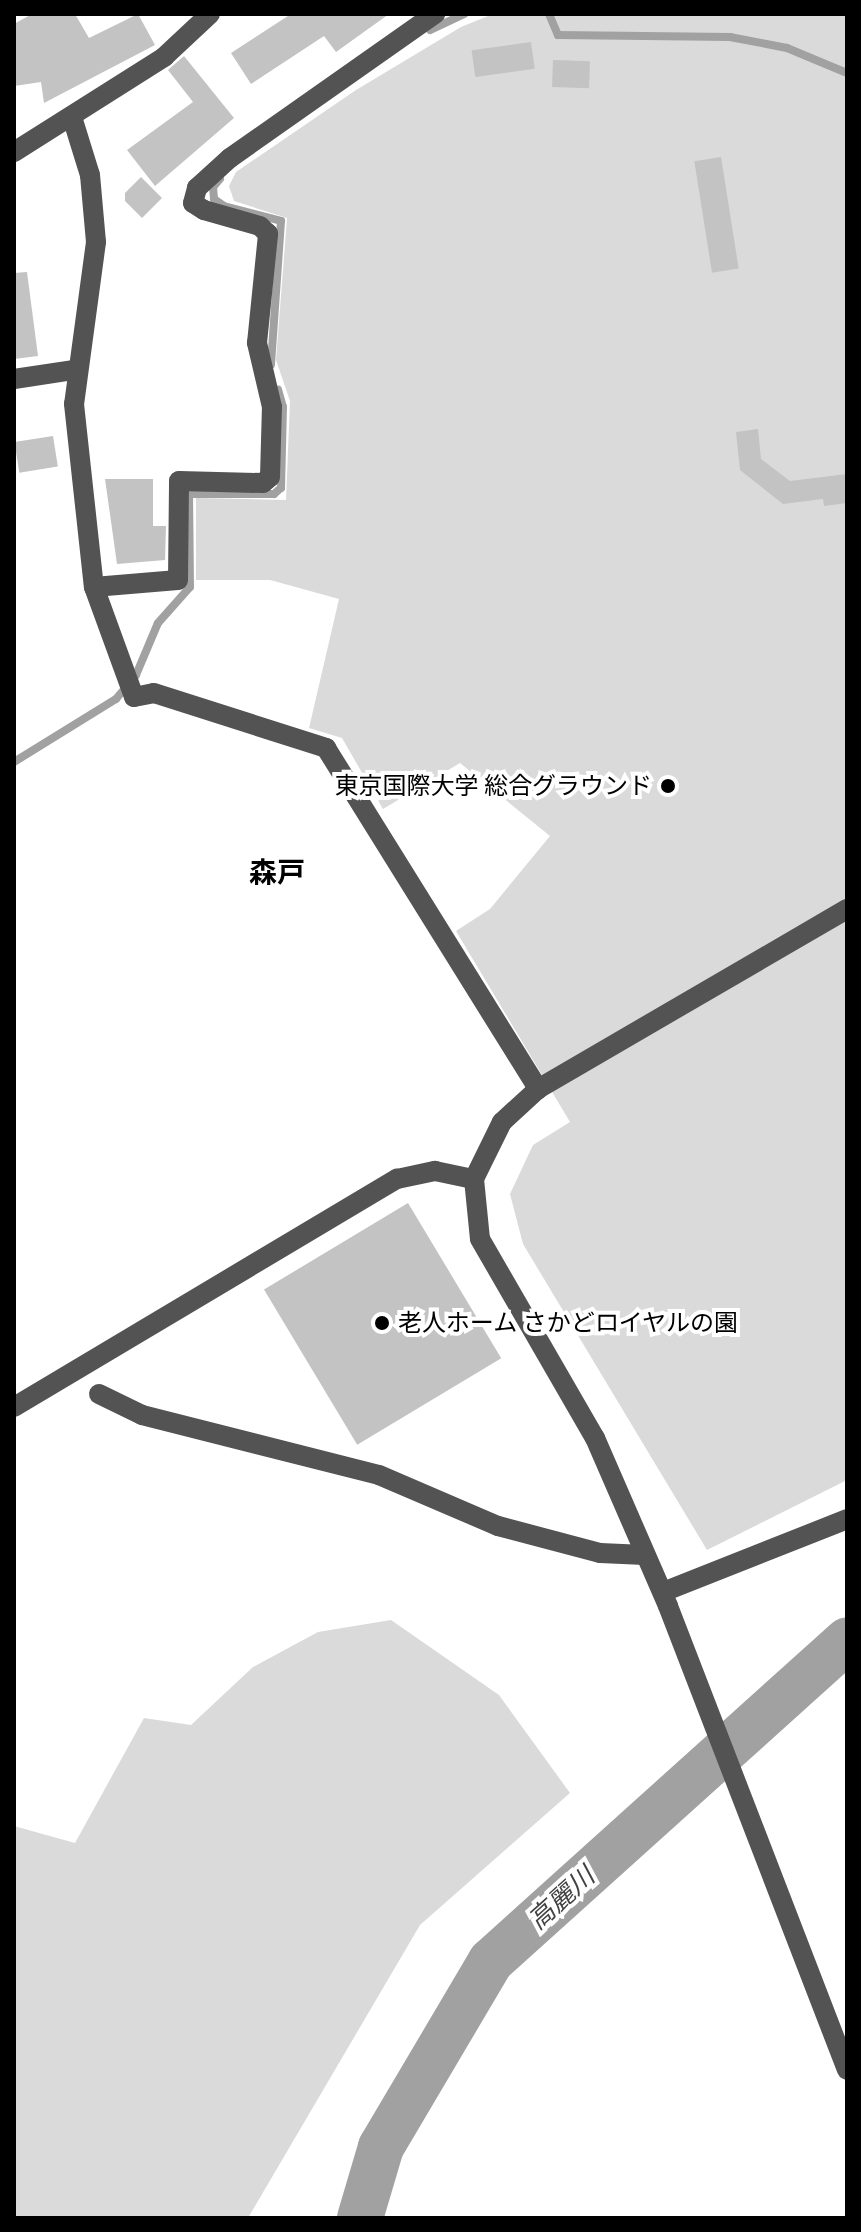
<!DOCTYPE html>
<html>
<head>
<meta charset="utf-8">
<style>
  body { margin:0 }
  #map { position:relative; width:861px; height:2232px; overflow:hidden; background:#fff; font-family:Ubuntu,"Noto Sans JP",sans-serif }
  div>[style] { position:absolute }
  .green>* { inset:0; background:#dadada }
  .stream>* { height:8px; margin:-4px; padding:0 4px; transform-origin:4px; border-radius:4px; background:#a1a1a1 }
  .river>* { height:46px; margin:-23px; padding:0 23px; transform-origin:23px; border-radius:23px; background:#a1a1a1 }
  .building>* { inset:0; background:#c3c3c3; transform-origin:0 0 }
  .minor>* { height:20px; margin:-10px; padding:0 10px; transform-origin:10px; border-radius:10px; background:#535353 }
  .dots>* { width:22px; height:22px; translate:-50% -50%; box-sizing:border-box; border:4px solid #fff; border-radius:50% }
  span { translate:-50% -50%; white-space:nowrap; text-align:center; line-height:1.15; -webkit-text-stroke:8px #fff; paint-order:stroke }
  .poi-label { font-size:24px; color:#000 }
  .right { translate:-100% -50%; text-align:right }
  .left { translate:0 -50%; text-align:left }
  .water-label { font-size:26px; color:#424242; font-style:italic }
  .quarter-label { font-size:28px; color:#000; font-weight:700 }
  .frame { position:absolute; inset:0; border:16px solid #000; pointer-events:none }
</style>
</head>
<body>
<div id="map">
  <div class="green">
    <i style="clip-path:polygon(493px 14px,847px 14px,847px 1480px,707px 1550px,523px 1244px,510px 1194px,533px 1145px,570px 1122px,456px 931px,490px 909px,550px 836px,460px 763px,383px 809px,342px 738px,309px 728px,339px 599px,270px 580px,196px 580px,196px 498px,286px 500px,290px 401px,276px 360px,287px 218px,234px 201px,229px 186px,236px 172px,356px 90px,461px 27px)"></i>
    <i style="clip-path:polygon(391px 1620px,499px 1695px,570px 1793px,420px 1925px,248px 2218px,14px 2218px,14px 1826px,75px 1843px,144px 1718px,191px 1725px,253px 1667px,318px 1632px)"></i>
  </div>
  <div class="stream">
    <i style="left:549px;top:14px;width:23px;rotate:67deg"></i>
    <i style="left:558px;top:35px;width:172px;rotate:0.7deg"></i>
    <i style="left:730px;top:37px;width:58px;rotate:10.9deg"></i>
    <i style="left:787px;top:48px;width:65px;rotate:22.6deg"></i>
    <i style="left:430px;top:30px;width:38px;rotate:-25deg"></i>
    <i style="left:220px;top:179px;width:11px;rotate:131deg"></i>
    <i style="left:213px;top:187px;width:12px;rotate:85deg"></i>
    <i style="left:214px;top:199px;width:12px;rotate:35deg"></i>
    <i style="left:224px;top:206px;width:59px;rotate:14.7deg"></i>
    <i style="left:281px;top:221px;width:144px;rotate:94deg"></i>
    <i style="left:14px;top:762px;width:120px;rotate:-31.7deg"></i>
    <i style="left:116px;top:699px;width:31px;rotate:-50deg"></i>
    <i style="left:136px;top:675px;width:56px;rotate:-67.1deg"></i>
    <i style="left:158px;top:623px;width:48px;rotate:-48.4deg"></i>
    <i style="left:190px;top:587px;width:93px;rotate:-90.6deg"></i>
    <i style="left:189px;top:494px;width:85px"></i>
    <i style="left:274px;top:494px;width:9px;rotate:-41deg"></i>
    <i style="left:281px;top:488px;width:81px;rotate:-88.6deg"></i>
    <i style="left:283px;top:407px;width:18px;rotate:-106deg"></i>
  </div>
  <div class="river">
    <i style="left:360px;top:2218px;width:74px;rotate:-73.5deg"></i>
    <i style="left:381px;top:2147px;width:216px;rotate:-59.4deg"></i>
    <i style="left:491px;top:1961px;width:479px;rotate:-42deg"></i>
  </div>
  <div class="building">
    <i style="clip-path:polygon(32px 14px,75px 14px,89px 38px,138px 14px,155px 45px,44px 103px,41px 82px,14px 86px,14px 24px)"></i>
    <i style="clip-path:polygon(291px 14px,389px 14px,336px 52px,324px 36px,251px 84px,231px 53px)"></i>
    <i style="left:531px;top:42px;width:27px;height:60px;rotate:82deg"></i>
    <i style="clip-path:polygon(184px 56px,234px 118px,155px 186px,127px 150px,193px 102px,168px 70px)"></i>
    <i style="left:553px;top:60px;width:37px;height:27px;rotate:2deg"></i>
    <i style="left:721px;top:157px;width:113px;height:27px;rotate:81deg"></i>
    <i style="clip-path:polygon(141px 177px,162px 198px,142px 218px,125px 201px,125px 193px)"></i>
    <i style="clip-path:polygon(27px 272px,38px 356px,14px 359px,14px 273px)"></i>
    <i style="clip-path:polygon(758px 429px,761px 459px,790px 481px,847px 474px,847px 503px,824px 506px,823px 499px,783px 504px,740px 470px,736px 432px)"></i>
    <i style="left:53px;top:436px;width:31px;height:39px;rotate:81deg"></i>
    <i style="clip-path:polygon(105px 479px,153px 479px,153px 526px,166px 526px,165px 560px,117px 564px)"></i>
    <i style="left:408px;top:1203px;width:181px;height:168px;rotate:59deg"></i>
  </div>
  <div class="minor">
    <i style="left:72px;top:117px;width:61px;rotate:72.8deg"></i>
    <i style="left:90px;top:175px;width:67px;rotate:84.9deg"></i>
    <i style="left:96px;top:242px;width:163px;rotate:97.7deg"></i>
    <i style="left:74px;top:404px;width:184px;rotate:83.8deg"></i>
    <i style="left:94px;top:587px;width:117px;rotate:70deg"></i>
    <i style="left:134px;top:697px;width:20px;rotate:-11deg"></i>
    <i style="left:154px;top:693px;width:181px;rotate:17.7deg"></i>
    <i style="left:326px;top:748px;width:402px;rotate:58.1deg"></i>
    <i style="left:14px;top:152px;width:178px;rotate:-32.3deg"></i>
    <i style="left:164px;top:57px;width:63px;rotate:-43.1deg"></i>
    <i style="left:14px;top:379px;width:61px;rotate:-8.5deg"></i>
    <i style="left:94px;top:587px;width:84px;rotate:-4.8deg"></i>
    <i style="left:178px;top:580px;width:99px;rotate:-89.4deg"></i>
    <i style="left:179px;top:481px;width:84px;rotate:1.4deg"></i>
    <i style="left:263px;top:483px;width:9px;rotate:-41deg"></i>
    <i style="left:270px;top:477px;width:70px;rotate:-88.4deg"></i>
    <i style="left:272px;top:407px;width:66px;rotate:-103.2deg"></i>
    <i style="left:257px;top:343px;width:110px;rotate:-84.2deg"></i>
    <i style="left:268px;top:234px;width:11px;rotate:-135deg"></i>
    <i style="left:260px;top:226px;width:58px;rotate:-164.1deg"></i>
    <i style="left:204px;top:210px;width:13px;rotate:-148deg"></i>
    <i style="left:193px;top:203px;width:16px;rotate:-75deg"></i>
    <i style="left:197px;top:188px;width:45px;rotate:-42.3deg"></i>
    <i style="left:230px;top:158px;width:251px;rotate:-35.1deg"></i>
    <i style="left:847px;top:909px;width:358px;rotate:149.8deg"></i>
    <i style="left:538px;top:1089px;width:49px;rotate:137.5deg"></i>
    <i style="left:502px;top:1122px;width:64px;rotate:116.2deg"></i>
    <i style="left:474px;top:1179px;width:60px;rotate:84.3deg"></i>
    <i style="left:480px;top:1239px;width:230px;rotate:60deg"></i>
    <i style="left:595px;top:1438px;width:183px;rotate:66.5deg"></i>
    <i style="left:668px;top:1606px;width:497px;rotate:68.9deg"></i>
    <i style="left:99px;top:1394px;width:48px;rotate:26deg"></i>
    <i style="left:142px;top:1415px;width:244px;rotate:14.2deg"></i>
    <i style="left:379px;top:1475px;width:129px;rotate:23.2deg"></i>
    <i style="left:498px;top:1526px;width:106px;rotate:14.8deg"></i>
    <i style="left:600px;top:1553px;width:45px;rotate:2.5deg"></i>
    <i style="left:14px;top:1407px;width:446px;rotate:-30.8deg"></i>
    <i style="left:397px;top:1179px;width:39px;rotate:-12deg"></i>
    <i style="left:435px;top:1171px;width:40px;rotate:12deg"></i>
    <i style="left:663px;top:1592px;width:198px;rotate:-21.6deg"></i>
  </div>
  <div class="dots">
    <i style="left:668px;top:786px;background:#000"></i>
    <i style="left:382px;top:1323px;background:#000"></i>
  </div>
  <div class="poi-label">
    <span class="right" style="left:652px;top:786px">東京国際大学 総合グラウンド</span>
    <span class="left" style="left:398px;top:1323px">老人ホーム さかどロイヤルの園</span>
  </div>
  <div class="water-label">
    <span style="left:561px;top:1898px;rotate:-42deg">高麗川</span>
  </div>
  <div class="quarter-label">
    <span style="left:277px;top:872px">森戸</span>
  </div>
  <div class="frame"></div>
</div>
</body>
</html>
